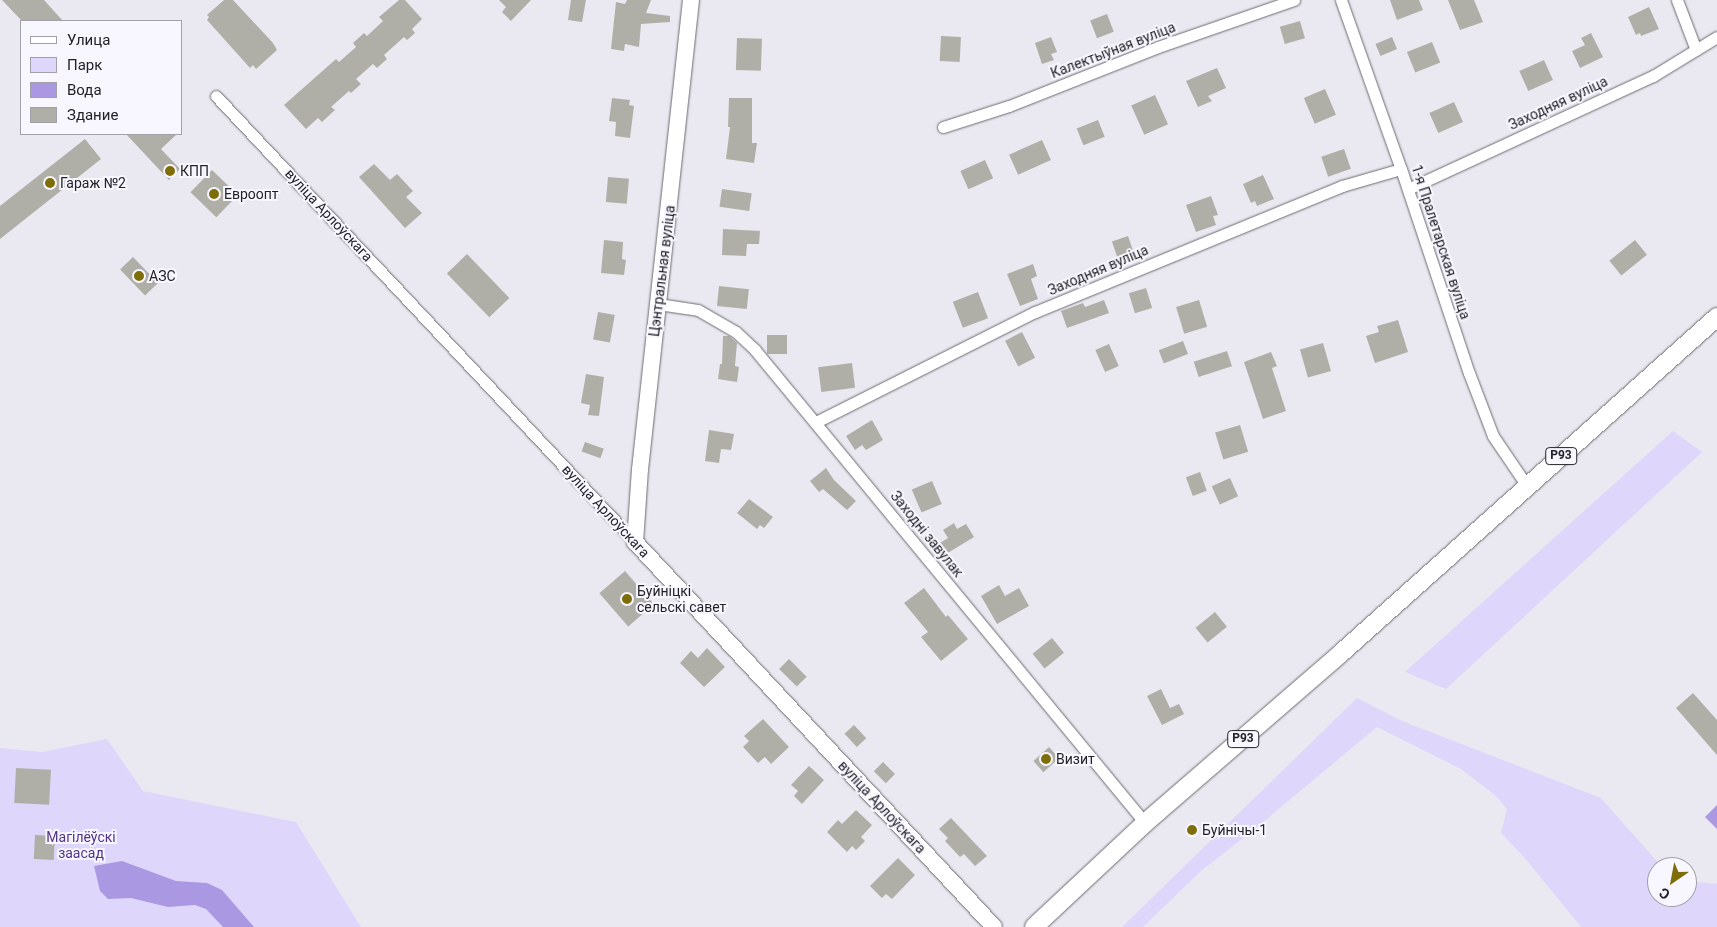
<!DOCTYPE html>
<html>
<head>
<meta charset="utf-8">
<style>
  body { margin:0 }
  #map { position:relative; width:1717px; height:927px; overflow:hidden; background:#eae9f1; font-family:Roboto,sans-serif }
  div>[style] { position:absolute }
  .green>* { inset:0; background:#dfd6fb }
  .water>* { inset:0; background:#ab98e2 }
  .building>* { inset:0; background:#b0afa7; transform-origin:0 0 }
  .roads { filter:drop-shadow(0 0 1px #6b6a71) drop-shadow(0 0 1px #6b6a71) }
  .street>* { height:11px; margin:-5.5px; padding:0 5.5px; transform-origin:5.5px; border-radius:5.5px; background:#fff }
  .secondary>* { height:16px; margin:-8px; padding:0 8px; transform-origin:8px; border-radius:8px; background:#fff }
  .primary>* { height:18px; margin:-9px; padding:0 9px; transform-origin:9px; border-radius:9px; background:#fff }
  .dots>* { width:14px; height:14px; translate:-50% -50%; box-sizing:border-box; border:2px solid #f8f6ff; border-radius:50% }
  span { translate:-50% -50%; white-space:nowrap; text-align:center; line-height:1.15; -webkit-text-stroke:4px #f8f6ff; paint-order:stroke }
  .shield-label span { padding:1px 4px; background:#f8f6ff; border:1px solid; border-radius:4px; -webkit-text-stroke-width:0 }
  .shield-label { font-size:12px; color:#232226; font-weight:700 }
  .street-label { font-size:14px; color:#232226 }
  .poi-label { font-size:14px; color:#232226 }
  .left { translate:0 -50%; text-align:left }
  .park-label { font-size:14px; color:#52348b }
  .legend { position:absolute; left:20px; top:20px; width:162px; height:115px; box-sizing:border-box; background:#f8f6ff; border:1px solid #a3a1a8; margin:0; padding:6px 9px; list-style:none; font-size:15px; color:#232226 }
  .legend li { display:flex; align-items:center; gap:10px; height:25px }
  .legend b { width:25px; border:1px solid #a3a1a8 }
  .north { position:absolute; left:1647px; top:857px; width:50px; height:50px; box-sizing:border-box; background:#f8f6ff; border:1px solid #a3a1a8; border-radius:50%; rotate:213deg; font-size:14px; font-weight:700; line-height:20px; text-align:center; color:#232226 }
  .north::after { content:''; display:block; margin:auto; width:18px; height:22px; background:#7e6e0a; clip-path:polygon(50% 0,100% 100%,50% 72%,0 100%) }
</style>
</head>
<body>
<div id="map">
  <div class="green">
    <i style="clip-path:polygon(1673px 431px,1702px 452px,1446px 689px,1405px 672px)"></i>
    <i style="clip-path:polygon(1357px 698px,1402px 721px,1601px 798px,1662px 867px,1657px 867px,1657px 897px,1687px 897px,1687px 881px,1717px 884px,1717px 927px,1581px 927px,1525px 858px,1501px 833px,1507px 809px,1495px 795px,1461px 769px,1377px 727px,1256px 828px,1201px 871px,1143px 927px,1122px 927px)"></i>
    <i style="clip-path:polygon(107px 739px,143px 791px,296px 822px,361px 927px,0 927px,0 748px,42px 752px)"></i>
  </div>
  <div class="water">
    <i style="clip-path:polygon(1717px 805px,1717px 829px,1705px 817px)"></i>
    <i style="clip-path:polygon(122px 861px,176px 881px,207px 883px,222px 890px,254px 927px,223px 927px,206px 909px,195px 905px,168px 907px,131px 898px,108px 899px,100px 891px,94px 866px)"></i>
  </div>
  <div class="building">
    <i style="clip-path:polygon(2px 0,44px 0,63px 21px,22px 21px)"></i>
    <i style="clip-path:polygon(224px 0,233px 0,273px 43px,277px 50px,256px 69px,253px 65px,250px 68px,207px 20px,209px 17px,207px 15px)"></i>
    <i style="clip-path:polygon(399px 0,405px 0,422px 19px,412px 29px,415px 33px,407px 40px,404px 37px,384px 55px,387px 59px,377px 68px,373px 64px,356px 79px,361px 84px,351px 93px,349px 91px,331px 107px,335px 110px,322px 122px,318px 118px,306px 129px,284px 105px,336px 59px,339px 62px,356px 47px,353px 43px,364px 33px,367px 36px,383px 21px,379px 17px)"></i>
    <i style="clip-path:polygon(499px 0,531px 0,511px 21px,502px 12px,506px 7px)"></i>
    <i style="clip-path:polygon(571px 0,586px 0,582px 22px,568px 20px)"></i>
    <i style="clip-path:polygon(627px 0,651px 0,646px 13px,670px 16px,670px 22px,641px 24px,639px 47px,625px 44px,624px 51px,611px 49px,616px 2px,625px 4px)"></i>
    <i style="clip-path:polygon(1390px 0,1419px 0,1423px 10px,1397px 20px)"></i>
    <i style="clip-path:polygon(1448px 0,1474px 0,1483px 22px,1460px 30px)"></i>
    <i style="clip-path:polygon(1649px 7px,1659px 29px,1641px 36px,1640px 33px,1636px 35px,1628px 17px)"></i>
    <i style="left:1107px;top:14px;width:19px;height:18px;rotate:69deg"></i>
    <i style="left:1300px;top:21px;width:18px;height:21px;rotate:74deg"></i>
    <i style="clip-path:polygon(1591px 33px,1603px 57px,1580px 68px,1572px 51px,1585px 45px,1581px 38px)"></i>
    <i style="left:941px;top:36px;width:20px;height:25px;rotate:3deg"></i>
    <i style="clip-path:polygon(1051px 37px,1057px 52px,1051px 54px,1054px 60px,1042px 64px,1035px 43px)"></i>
    <i style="left:1392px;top:37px;width:13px;height:18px;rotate:67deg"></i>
    <i style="left:737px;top:38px;width:25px;height:32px;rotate:2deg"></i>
    <i style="left:1432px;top:42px;width:22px;height:27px;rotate:68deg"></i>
    <i style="left:1544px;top:60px;width:22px;height:27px;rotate:66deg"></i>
    <i style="clip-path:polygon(1217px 68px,1226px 88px,1208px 96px,1212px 101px,1198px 107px,1186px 81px)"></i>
    <i style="left:1325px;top:89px;width:28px;height:23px;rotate:67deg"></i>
    <i style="left:1155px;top:95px;width:32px;height:26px;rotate:66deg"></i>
    <i style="clip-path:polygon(612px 98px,630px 100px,629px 105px,634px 106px,630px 138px,615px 136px,616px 122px,609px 121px)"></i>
    <i style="clip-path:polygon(729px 98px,752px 98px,752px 143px,757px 143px,754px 163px,726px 159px,730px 127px,728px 127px)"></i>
    <i style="left:1454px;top:102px;width:22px;height:27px;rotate:66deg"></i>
    <i style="left:1098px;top:120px;width:18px;height:23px;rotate:68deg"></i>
    <i style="clip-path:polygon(126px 134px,177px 134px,161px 149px,180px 169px,169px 180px)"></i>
    <i style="clip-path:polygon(85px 139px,101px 159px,0 239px,0 206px)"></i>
    <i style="left:1042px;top:140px;width:22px;height:36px;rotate:66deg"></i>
    <i style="left:1344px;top:149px;width:21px;height:24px;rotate:71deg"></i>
    <i style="left:985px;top:160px;width:20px;height:27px;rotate:66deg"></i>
    <i style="clip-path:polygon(374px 164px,390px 180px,397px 174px,413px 191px,406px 197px,422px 213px,405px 228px,359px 177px)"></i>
    <i style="left:212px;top:170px;width:36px;height:31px;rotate:44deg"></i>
    <i style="clip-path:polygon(1263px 175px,1274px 199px,1257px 206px,1255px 201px,1251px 203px,1243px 184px)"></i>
    <i style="left:608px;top:177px;width:21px;height:25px;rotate:5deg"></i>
    <i style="left:722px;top:189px;width:30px;height:18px;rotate:8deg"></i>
    <i style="clip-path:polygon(1211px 196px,1218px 215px,1213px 216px,1216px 225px,1196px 232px,1186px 205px)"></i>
    <i style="clip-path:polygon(723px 229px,760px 231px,759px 244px,747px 244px,746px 256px,722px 255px)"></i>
    <i style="left:1128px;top:236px;width:24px;height:17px;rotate:71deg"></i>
    <i style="clip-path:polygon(604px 240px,623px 242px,622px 259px,626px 260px,624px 275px,601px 273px)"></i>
    <i style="left:1635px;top:240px;width:19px;height:33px;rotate:51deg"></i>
    <i style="left:467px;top:254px;width:61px;height:28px;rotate:46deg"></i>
    <i style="left:133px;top:257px;width:36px;height:18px;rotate:46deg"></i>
    <i style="clip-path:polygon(1033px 264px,1037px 276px,1031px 279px,1038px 299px,1020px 306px,1007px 274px)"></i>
    <i style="left:719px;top:286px;width:30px;height:20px;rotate:6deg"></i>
    <i style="left:1146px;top:288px;width:21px;height:18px;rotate:73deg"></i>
    <i style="left:978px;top:292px;width:28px;height:27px;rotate:69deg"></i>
    <i style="clip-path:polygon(1104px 300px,1109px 313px,1067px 328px,1061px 311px,1083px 303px,1085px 307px)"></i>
    <i style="left:1199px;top:300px;width:28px;height:24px;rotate:73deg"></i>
    <i style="left:598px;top:312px;width:17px;height:28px;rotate:10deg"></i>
    <i style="clip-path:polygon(1398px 320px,1408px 352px,1375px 363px,1366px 336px,1379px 332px,1377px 326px)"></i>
    <i style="left:1022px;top:332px;width:29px;height:19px;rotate:63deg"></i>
    <i style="left:767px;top:335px;width:20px;height:19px"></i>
    <i style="clip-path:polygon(723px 336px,729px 336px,737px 343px,735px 366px,739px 367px,737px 382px,718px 379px,720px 364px,722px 364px)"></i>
    <i style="left:1183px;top:341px;width:14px;height:26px;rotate:69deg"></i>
    <i style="left:1323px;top:343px;width:29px;height:24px;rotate:74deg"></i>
    <i style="left:1109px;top:344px;width:24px;height:15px;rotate:66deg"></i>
    <i style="left:1227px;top:351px;width:16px;height:35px;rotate:72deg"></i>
    <i style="clip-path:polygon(1271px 352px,1277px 366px,1272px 368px,1286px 411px,1263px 419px,1244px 362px)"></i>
    <i style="left:852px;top:363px;width:25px;height:34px;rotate:83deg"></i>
    <i style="clip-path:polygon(586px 374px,604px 377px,599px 416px,588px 415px,590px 405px,581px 403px)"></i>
    <i style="clip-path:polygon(872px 420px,883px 440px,866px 450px,862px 445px,855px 450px,846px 436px)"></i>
    <i style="left:1240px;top:425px;width:28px;height:26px;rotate:73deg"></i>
    <i style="clip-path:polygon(709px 430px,734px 434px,731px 450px,721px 449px,719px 463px,705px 461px)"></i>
    <i style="left:585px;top:442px;width:20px;height:10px;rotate:20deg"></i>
    <i style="clip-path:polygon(826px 468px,834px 480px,856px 501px,847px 510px,823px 489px,819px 492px,810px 481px)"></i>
    <i style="left:1200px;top:472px;width:20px;height:15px;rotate:70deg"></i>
    <i style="left:1230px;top:478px;width:20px;height:20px;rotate:66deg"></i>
    <i style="left:932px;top:481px;width:25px;height:22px;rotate:67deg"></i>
    <i style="clip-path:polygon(749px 499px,773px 517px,764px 528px,760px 525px,757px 529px,737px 513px)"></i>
    <i style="clip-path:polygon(954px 523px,957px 529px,966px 524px,974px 537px,946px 554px,940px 543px,948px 538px,943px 530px)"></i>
    <i style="left:625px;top:571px;width:44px;height:34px;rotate:49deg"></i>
    <i style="clip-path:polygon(999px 585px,1005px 596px,1019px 588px,1029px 606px,997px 624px,981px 596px)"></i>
    <i style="clip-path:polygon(924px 588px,946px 617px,948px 615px,968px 639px,941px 661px,921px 637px,928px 632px,904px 603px)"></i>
    <i style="left:1215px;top:612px;width:19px;height:25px;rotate:51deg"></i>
    <i style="left:1052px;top:638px;width:19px;height:25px;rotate:51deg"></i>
    <i style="clip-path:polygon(707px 648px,725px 667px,704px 687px,680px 663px,691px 651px,698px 658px)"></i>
    <i style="left:789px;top:659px;width:25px;height:14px;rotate:45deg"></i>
    <i style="clip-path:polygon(1161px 689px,1170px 708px,1179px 704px,1184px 714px,1162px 725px,1147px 696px)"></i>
    <i style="clip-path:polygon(1693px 693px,1717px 720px,1717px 755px,1676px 708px)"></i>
    <i style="clip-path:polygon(763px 719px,789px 747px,771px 764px,765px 757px,758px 763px,743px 747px,749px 741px,744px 736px)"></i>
    <i style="left:854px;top:725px;width:18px;height:13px;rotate:47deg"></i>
    <i style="left:1049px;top:747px;width:15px;height:21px;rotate:48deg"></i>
    <i style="left:883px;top:762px;width:17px;height:13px;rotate:45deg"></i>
    <i style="clip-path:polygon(809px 766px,824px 780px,802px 804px,794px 796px,798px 791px,791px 785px)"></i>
    <i style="left:16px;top:768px;width:35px;height:35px;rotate:3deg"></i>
    <i style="clip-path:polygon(856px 810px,872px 825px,861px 837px,865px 841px,856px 850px,852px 846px,847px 852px,827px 832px,838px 820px,842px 824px)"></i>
    <i style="clip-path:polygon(951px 818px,987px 856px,975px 866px,964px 854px,960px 857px,945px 841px,948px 838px,939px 829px)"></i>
    <i style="left:35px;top:835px;width:20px;height:24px;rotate:3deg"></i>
    <i style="clip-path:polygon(898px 858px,915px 875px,892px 899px,886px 894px,882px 898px,870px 886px)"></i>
  </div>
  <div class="roads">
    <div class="street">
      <i style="left:1341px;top:0;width:179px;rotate:70.5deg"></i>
      <i style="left:1401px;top:169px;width:215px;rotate:71.6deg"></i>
      <i style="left:1469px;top:373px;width:67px;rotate:69.1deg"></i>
      <i style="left:1493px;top:436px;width:60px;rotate:55.8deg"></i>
      <i style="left:1677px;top:0;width:53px;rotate:69.2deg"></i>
      <i style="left:216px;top:96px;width:612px;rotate:46.79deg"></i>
      <i style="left:943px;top:127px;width:69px;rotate:-17.7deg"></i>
      <i style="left:1009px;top:106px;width:160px;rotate:-21.6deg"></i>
      <i style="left:1158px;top:47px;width:144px;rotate:-19.1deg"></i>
      <i style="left:1408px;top:189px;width:270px;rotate:-24.8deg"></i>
      <i style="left:1653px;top:76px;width:75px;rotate:-31.4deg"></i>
      <i style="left:658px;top:304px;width:40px;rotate:8.5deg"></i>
      <i style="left:698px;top:310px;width:44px;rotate:30.1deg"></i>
      <i style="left:736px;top:332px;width:26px;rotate:43deg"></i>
      <i style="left:755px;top:350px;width:613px;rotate:50.49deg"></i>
      <i style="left:816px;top:422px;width:245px;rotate:-26.7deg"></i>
      <i style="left:1035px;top:312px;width:332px;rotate:-22.3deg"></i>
      <i style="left:1342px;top:186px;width:61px;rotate:-16.1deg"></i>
    </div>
    <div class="secondary">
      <i style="left:691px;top:0;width:472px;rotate:96.2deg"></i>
      <i style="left:640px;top:469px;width:73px;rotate:93.9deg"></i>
      <i style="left:635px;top:542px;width:526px;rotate:47deg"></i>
    </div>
    <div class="primary">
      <i style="left:1034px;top:927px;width:152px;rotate:-43.1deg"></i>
      <i style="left:1145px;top:823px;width:258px;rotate:-40.9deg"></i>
      <i style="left:1340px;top:654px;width:506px;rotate:-41.79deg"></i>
    </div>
  </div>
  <div class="dots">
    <i style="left:170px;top:171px;background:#7e6e0a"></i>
    <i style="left:50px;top:183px;background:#7e6e0a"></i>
    <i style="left:214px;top:194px;background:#7e6e0a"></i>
    <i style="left:139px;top:276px;background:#7e6e0a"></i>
    <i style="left:627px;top:599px;background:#7e6e0a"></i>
    <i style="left:1046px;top:759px;background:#7e6e0a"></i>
    <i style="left:1192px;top:830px;background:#7e6e0a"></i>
  </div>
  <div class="shield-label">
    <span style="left:1561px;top:456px">Р93</span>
    <span style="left:1243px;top:739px">Р93</span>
  </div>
  <div class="street-label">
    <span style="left:1113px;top:50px;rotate:-21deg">Калектыўная вуліца</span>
    <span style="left:1558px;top:103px;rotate:-25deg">Заходняя вуліца</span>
    <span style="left:329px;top:215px;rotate:47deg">вуліца Арлоўскага</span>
    <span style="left:1441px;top:242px;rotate:72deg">1-я Пралетарская вуліца</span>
    <span style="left:1098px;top:270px;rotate:-23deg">Заходняя вуліца</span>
    <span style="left:662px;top:271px;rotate:-83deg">Цэнтральная вуліца</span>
    <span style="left:606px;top:511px;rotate:47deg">вуліца Арлоўскага</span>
    <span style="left:927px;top:534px;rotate:51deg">Заходні завулак</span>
    <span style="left:882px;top:807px;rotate:47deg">вуліца Арлоўскага</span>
  </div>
  <div class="poi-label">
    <span class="left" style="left:180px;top:171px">КПП</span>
    <span class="left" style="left:60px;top:183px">Гараж №2</span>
    <span class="left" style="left:224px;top:194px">Евроопт</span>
    <span class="left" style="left:149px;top:276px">АЗС</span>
    <span class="left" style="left:637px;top:599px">Буйніцкі<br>сельскі савет</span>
    <span class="left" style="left:1056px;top:759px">Визит</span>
    <span class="left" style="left:1202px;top:830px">Буйнічы-1</span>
  </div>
  <div class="park-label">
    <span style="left:81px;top:845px">Магілёўскі<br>заасад</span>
  </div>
  <ul class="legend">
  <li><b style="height:6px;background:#fff"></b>Улица</li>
  <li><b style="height:14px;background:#dfd6fb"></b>Парк</li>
  <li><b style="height:14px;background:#ab98e2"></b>Вода</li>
  <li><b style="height:14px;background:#b0afa7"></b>Здание</li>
  </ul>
  <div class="north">С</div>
</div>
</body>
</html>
